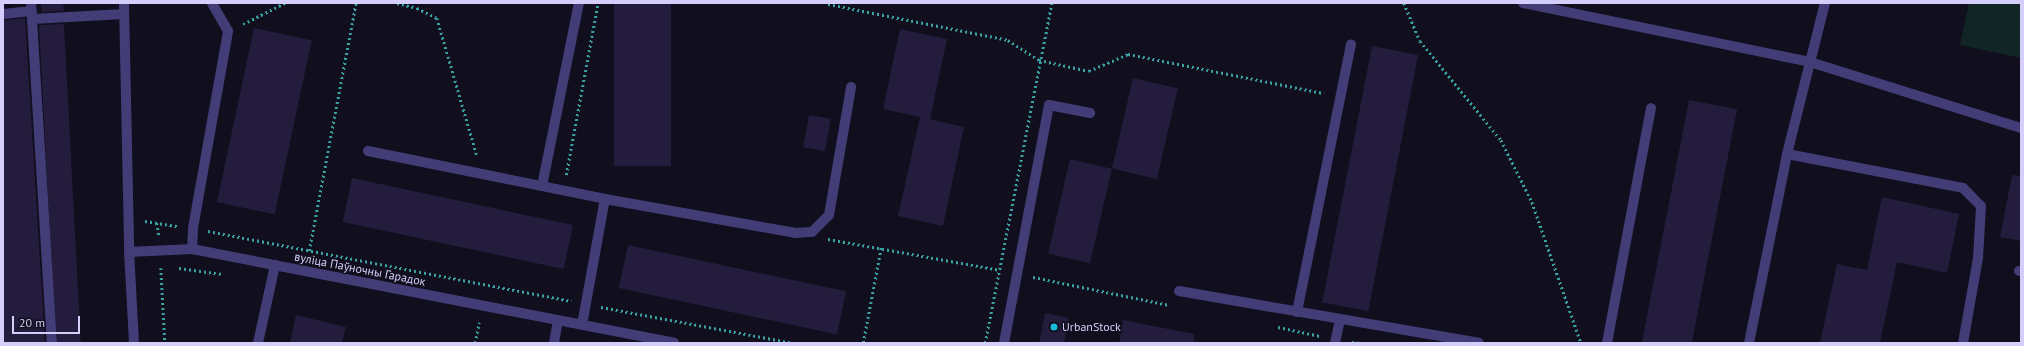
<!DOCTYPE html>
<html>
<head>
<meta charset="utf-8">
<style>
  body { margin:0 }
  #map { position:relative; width:2024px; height:346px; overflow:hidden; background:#110e1d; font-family:"PT Sans",sans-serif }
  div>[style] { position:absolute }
  .green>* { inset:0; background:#112526 }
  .building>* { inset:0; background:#241c3c; transform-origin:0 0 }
  .path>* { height:2.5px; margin-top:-1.25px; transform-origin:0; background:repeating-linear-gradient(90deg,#39a3a4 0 2px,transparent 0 5px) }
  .lane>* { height:10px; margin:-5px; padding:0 5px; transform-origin:5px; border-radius:5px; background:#433d77 }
  .street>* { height:10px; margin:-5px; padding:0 5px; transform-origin:5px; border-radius:5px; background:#433d77 }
  .dots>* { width:11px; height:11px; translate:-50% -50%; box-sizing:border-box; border:2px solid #110e1d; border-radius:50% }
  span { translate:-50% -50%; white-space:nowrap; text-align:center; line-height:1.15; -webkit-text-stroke:3px #110e1d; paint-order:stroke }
  .street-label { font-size:12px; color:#d6cefa }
  .poi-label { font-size:12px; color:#d6cefa }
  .left { translate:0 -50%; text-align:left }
  .frame { position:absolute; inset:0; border:4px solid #d6cefa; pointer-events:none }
  .scale { position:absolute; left:12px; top:316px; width:68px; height:18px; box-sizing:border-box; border:2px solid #d6cefa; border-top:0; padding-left:5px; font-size:12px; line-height:14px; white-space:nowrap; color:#d6cefa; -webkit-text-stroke:3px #110e1d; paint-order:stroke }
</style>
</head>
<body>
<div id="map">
  <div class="green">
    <i style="clip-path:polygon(1969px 3px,2021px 3px,2021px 58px,1960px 45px)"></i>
  </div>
  <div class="building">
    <i style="clip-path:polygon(41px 3px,63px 3px,64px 11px,42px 12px)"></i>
    <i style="left:614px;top:3px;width:57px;height:163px"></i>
    <i style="clip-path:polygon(25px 18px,45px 343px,3px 343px,3px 20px)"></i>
    <i style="left:64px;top:24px;width:320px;height:25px;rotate:87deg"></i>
    <i style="left:254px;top:28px;width:59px;height:178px;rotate:12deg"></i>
    <i style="clip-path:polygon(900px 29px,947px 39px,930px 119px,964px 127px,943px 226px,898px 216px,920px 117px,883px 109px)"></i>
    <i style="left:1372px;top:46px;width:47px;height:261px;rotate:11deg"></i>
    <i style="left:1133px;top:78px;width:46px;height:93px;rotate:13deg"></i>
    <i style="left:1689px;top:100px;width:49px;height:248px;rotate:11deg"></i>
    <i style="left:809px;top:115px;width:22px;height:33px;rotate:10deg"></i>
    <i style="left:1070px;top:159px;width:43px;height:97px;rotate:13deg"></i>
    <i style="clip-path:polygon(2012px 175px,2021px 176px,2021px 241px,2000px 237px)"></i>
    <i style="left:352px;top:178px;width:226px;height:45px;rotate:12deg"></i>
    <i style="clip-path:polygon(1882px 197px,1959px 214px,1947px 273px,1897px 262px,1880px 343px,1820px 343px,1837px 264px,1867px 270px)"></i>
    <i style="left:628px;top:245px;width:223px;height:44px;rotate:12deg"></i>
    <i style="clip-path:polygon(1045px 313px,1069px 318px,1064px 343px,1039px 343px)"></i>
    <i style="clip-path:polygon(296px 315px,346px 327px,342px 343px,290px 343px)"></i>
    <i style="clip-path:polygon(1123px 320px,1194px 334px,1194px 343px,1119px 343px)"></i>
  </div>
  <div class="path">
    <i style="left:397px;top:3px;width:21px;rotate:14deg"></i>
    <i style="left:417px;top:8px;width:22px;rotate:27deg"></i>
    <i style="left:437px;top:18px;width:144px;rotate:73.8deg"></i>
    <i style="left:1404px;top:3px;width:41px;rotate:67.2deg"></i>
    <i style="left:1420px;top:41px;width:128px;rotate:50.7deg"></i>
    <i style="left:1501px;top:140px;width:69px;rotate:63.4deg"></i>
    <i style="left:1532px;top:202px;width:149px;rotate:70.8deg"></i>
    <i style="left:828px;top:4px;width:184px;rotate:11.3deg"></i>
    <i style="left:1008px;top:40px;width:37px;rotate:33deg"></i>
    <i style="left:1039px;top:60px;width:51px;rotate:12.4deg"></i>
    <i style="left:1089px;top:71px;width:43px;rotate:-23.6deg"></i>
    <i style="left:1128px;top:54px;width:200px;rotate:11.3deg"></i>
    <i style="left:243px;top:24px;width:47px;rotate:-26.6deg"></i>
    <i style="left:566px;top:175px;width:175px;rotate:-79.5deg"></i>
    <i style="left:145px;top:221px;width:33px;rotate:9deg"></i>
    <i style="left:157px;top:223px;width:12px;rotate:81deg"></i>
    <i style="left:208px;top:231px;width:370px;rotate:10.9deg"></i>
    <i style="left:828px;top:239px;width:175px;rotate:10.2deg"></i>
    <i style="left:309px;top:251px;width:252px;rotate:-79.3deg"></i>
    <i style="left:161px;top:268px;width:75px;rotate:86.9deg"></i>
    <i style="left:179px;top:268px;width:43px;rotate:7.9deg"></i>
    <i style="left:1033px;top:277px;width:139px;rotate:11.6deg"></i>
    <i style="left:601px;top:307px;width:195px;rotate:10.6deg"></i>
    <i style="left:1278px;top:327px;width:43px;rotate:12.1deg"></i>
    <i style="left:1352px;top:342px;width:9px;rotate:6deg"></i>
    <i style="left:475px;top:343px;width:21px;rotate:-79deg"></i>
    <i style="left:863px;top:343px;width:97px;rotate:-79.3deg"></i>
    <i style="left:985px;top:343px;width:347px;rotate:-78.9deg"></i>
  </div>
  <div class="lane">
    <i style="left:31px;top:3px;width:341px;rotate:86.5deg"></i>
    <i style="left:124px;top:3px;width:249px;rotate:88.8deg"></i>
    <i style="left:1523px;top:3px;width:293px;rotate:11.6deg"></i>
    <i style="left:1810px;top:62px;width:221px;rotate:17.4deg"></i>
    <i style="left:3px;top:14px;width:29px;rotate:-6deg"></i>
    <i style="left:32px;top:19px;width:92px;rotate:-3.1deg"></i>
    <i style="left:368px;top:151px;width:242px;rotate:11.4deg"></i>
    <i style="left:605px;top:199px;width:194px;rotate:10.1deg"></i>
    <i style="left:796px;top:233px;width:16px;rotate:-4deg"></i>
    <i style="left:812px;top:232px;width:24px;rotate:-45deg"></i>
    <i style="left:829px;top:215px;width:130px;rotate:-80.2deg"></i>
    <i style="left:1787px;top:154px;width:179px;rotate:10.9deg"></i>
    <i style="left:1963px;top:188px;width:25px;rotate:45deg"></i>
    <i style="left:1981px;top:206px;width:52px;rotate:93.3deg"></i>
    <i style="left:1978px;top:258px;width:86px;rotate:100deg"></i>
    <i style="left:542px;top:186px;width:187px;rotate:-78.6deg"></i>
    <i style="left:192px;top:249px;width:21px;rotate:-87deg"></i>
    <i style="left:193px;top:228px;width:200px;rotate:-79.9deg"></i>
    <i style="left:228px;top:31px;width:32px;rotate:-120deg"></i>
    <i style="left:2019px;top:271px;width:2px"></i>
    <i style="left:1179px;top:291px;width:304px;rotate:9.8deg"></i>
    <i style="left:1297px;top:312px;width:273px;rotate:-78.6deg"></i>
    <i style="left:582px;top:325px;width:128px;rotate:-79.7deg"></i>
    <i style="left:258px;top:343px;width:80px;rotate:-77.7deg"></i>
    <i style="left:554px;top:343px;width:22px;rotate:-80deg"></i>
    <i style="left:1004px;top:343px;width:242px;rotate:-79.3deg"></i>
    <i style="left:1049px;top:105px;width:42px;rotate:11deg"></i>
    <i style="left:1335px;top:343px;width:24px;rotate:-78deg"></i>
    <i style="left:1607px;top:343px;width:239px;rotate:-79.4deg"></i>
    <i style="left:1749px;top:343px;width:193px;rotate:-78.6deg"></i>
    <i style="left:1787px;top:154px;width:156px;rotate:-75.9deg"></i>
  </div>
  <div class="street">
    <i style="left:134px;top:343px;width:91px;rotate:-93.1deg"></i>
    <i style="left:129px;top:252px;width:63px;rotate:-2.7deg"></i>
    <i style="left:192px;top:249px;width:491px;rotate:11deg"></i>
  </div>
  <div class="dots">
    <i style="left:1054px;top:327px;background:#16bcde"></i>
  </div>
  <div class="street-label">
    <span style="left:360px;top:269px;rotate:11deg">вуліца Паўночны Гарадок</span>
  </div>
  <div class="poi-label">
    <span class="left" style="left:1062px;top:327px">UrbanStock</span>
  </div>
  <div class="frame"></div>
  <div class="scale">20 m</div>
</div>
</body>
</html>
